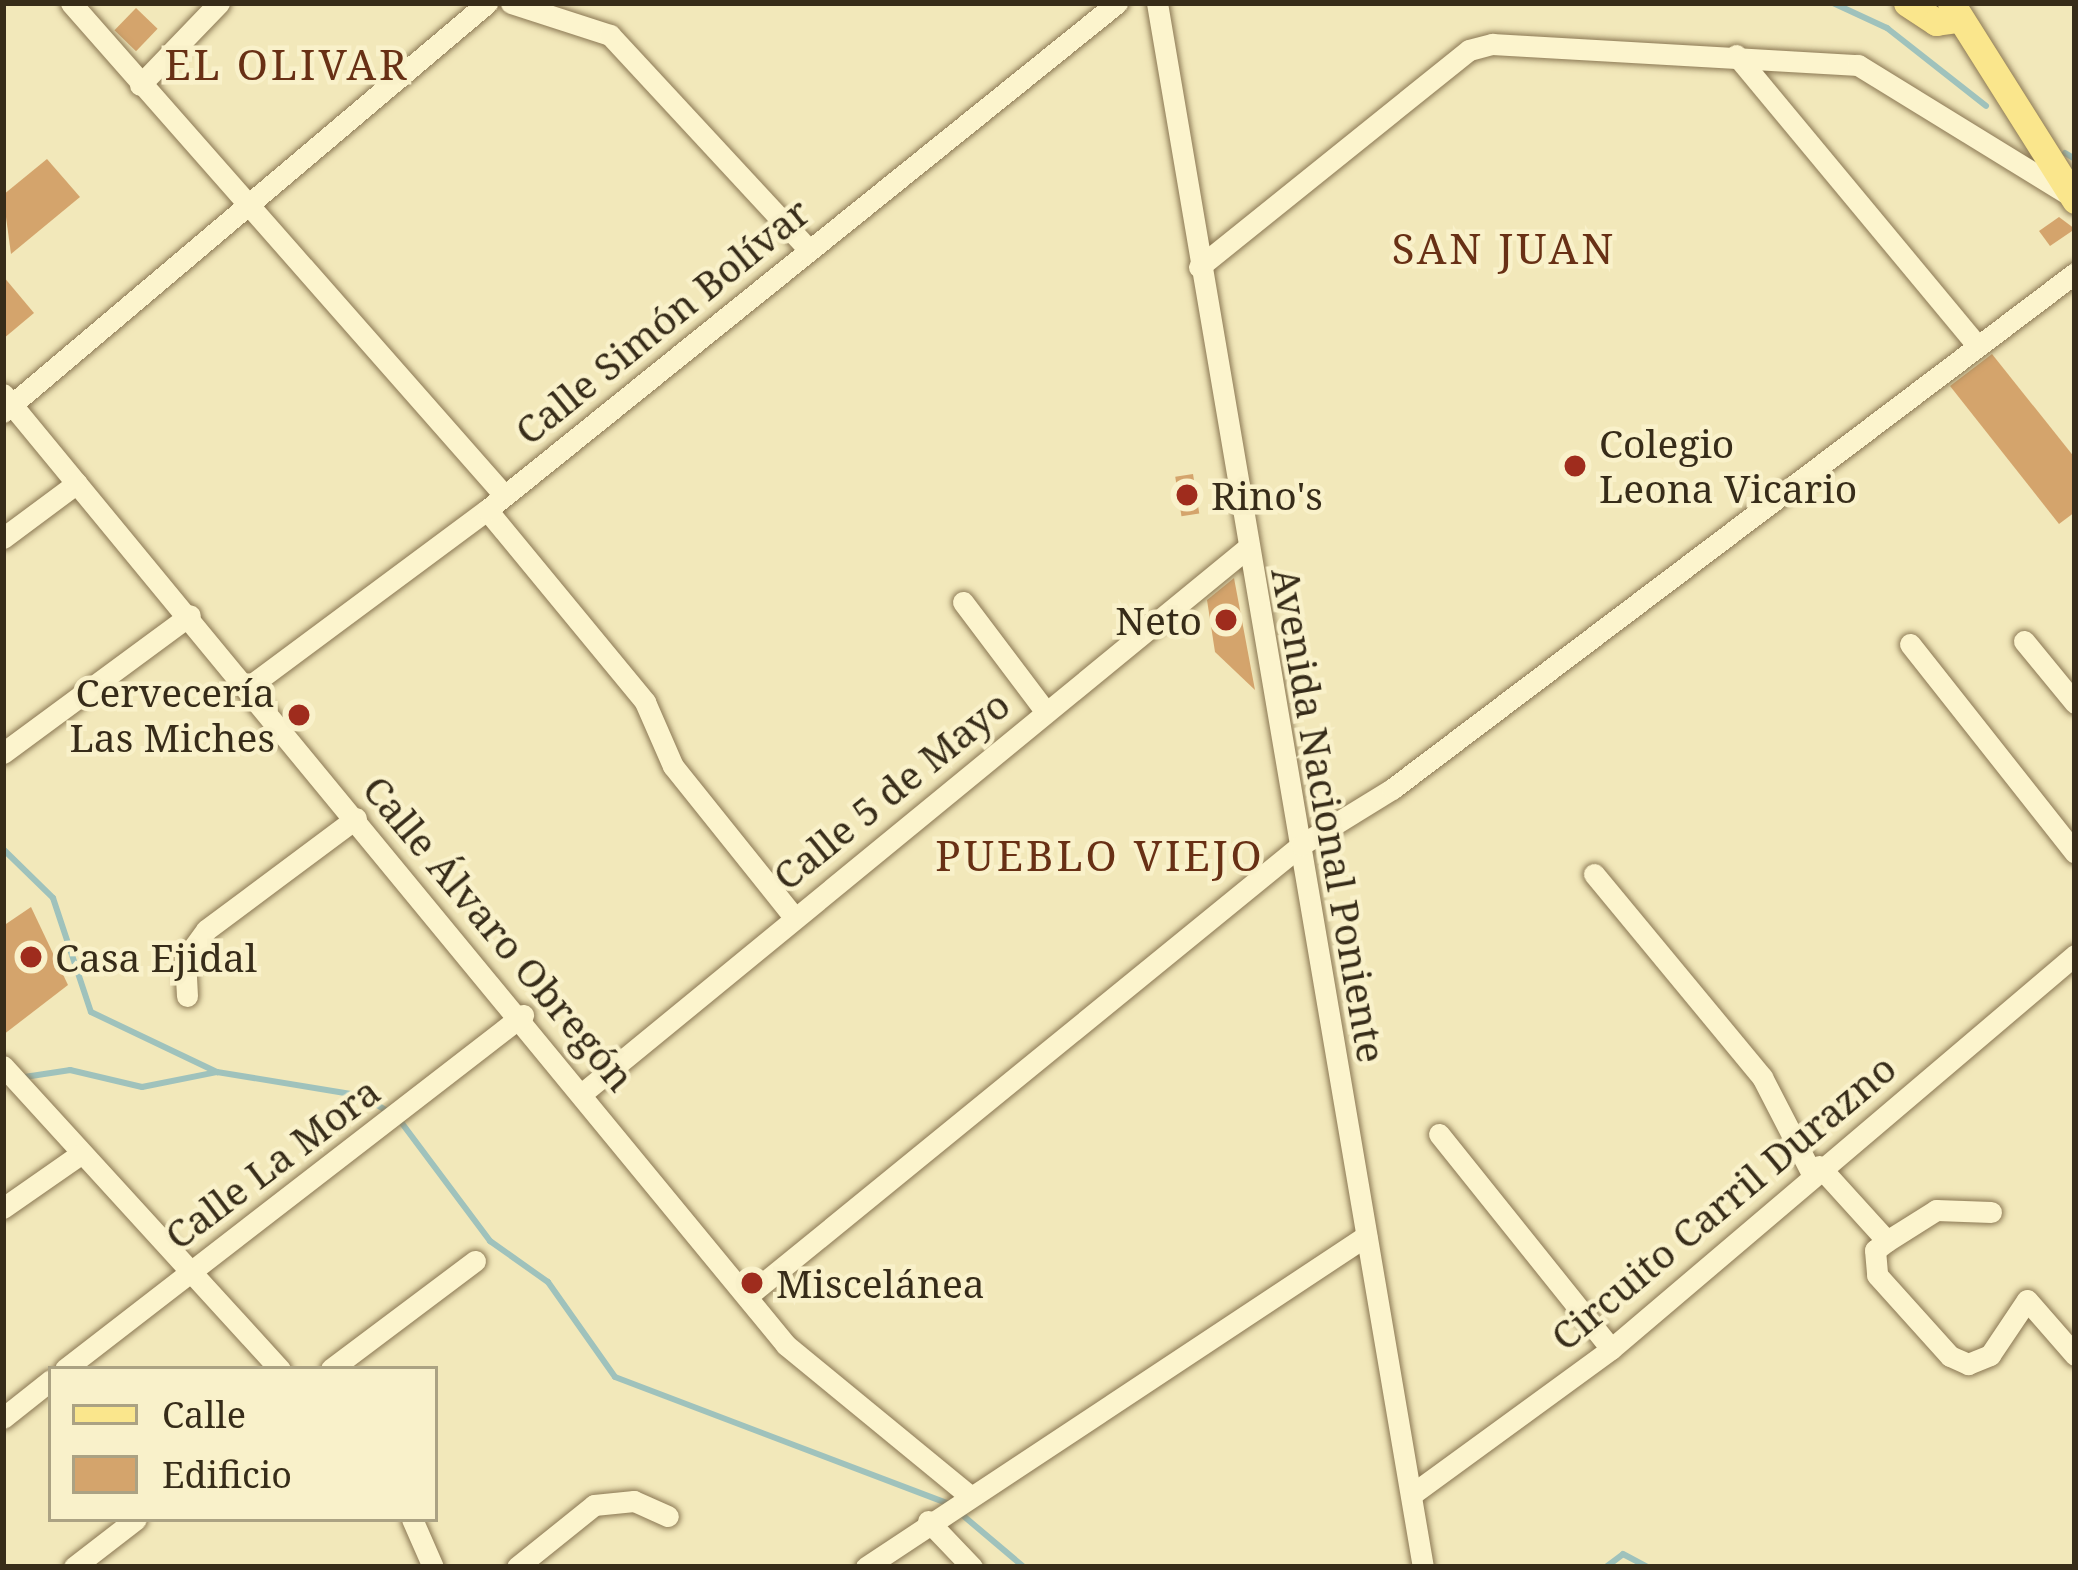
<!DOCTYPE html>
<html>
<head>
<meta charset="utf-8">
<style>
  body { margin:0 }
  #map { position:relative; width:2078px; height:1570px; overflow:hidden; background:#f2e8ba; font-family:"Noto Serif",serif }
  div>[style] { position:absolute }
  .stream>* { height:6px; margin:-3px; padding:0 3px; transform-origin:3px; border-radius:3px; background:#9fc2bc }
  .building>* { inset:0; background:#d4a46c; transform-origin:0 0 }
  .roads { filter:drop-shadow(0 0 3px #8a7753) drop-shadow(0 0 3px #8a7753) }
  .minor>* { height:21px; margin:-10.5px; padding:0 10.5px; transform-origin:10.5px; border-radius:10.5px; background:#fcf4cd }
  .major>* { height:27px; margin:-13.5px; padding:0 13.5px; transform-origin:13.5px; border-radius:13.5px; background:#fae68c }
  .dots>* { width:33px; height:33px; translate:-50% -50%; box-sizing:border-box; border:6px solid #f9f1ca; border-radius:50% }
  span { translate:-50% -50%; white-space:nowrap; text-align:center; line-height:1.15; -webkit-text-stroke:9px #f9f1ca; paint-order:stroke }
  .street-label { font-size:39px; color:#372c19 }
  .poi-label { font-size:39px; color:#372c19 }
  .left { translate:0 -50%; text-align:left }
  .right { translate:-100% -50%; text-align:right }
  .neighbourhood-label { font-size:42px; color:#683015; letter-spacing:3px }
  .frame { position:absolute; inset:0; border:6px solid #372c19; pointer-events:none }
  .legend { position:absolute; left:48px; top:1366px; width:390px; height:156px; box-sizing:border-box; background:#f9f1ca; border:3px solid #aba283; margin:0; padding:15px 21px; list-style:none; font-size:36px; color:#372c19 }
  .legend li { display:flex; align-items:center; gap:24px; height:60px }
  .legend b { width:60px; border:3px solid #aba283 }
</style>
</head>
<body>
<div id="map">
  <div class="stream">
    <i style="left:1833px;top:3px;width:60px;rotate:24.8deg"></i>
    <i style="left:1887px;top:28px;width:126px;rotate:38.2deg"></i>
    <i style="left:2065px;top:153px;width:12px;rotate:31deg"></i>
    <i style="left:3px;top:849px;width:70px;rotate:44.4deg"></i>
    <i style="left:53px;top:898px;width:120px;rotate:71.6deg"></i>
    <i style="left:91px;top:1012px;width:140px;rotate:25.5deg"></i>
    <i style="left:217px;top:1072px;width:148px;rotate:9.3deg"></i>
    <i style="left:363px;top:1096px;width:28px;rotate:32deg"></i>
    <i style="left:18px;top:1078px;width:53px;rotate:-8.7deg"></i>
    <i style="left:70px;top:1070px;width:74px;rotate:13.3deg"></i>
    <i style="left:142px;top:1087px;width:76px;rotate:-11.3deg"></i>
    <i style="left:398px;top:1118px;width:154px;rotate:53.2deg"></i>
    <i style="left:490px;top:1241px;width:71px;rotate:35.3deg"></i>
    <i style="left:548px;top:1282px;width:116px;rotate:54.8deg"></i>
    <i style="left:615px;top:1377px;width:358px;rotate:20.8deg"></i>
    <i style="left:960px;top:1513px;width:84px;rotate:40.2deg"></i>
    <i style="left:1606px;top:1567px;width:21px;rotate:-37deg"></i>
    <i style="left:1623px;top:1554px;width:27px;rotate:28deg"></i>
  </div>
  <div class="building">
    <i style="left:136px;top:8px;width:30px;height:31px;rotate:44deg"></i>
    <i style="clip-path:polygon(47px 159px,80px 197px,11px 254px,3px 195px)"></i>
    <i style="clip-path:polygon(2059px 217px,2075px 229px,2050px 246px,2039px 231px)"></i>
    <i style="clip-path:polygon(3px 276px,34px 313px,3px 339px)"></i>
    <i style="clip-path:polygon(1992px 354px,2075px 458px,2075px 512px,2059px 524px,1950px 386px)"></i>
    <i style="left:1193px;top:474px;width:40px;height:18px;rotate:81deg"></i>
    <i style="clip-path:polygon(1234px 578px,1255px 690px,1215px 652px,1207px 600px)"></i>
    <i style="clip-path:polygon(31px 907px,68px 985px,3px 1035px,3px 926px)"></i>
  </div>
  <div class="roads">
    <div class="minor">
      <i style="left:71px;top:3px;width:655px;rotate:48.65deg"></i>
      <i style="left:511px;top:3px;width:104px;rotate:17.9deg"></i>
      <i style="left:610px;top:35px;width:292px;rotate:47.2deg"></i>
      <i style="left:1157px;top:3px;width:1586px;rotate:80.35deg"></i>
      <i style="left:1736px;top:55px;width:378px;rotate:50.3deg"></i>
      <i style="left:140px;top:85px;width:114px;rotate:-46.1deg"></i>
      <i style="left:1199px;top:267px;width:346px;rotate:-38.8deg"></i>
      <i style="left:1469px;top:50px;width:24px;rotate:-15deg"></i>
      <i style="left:1492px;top:44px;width:367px;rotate:3.3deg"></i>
      <i style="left:1858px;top:65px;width:246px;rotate:31.6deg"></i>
      <i style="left:3px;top:394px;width:1232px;rotate:50.53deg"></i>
      <i style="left:786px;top:1345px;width:232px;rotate:39.4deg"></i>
      <i style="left:3px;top:412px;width:634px;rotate:-40.2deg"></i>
      <i style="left:487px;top:510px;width:249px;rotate:50.5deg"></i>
      <i style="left:645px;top:702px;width:70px;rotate:66.4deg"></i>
      <i style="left:673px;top:766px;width:192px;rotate:51.3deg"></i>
      <i style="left:3px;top:538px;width:92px;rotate:-36.6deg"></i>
      <i style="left:963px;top:602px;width:136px;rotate:53deg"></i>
      <i style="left:2024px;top:641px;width:80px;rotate:50.6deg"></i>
      <i style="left:1910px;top:644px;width:266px;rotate:51.7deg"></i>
      <i style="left:247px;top:688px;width:299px;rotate:-36.6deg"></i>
      <i style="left:487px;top:510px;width:809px;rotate:-38.83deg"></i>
      <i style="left:3px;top:753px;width:232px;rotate:-36.4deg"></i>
      <i style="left:1594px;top:874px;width:264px;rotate:50.4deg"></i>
      <i style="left:1762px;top:1077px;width:109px;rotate:62.7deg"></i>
      <i style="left:187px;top:996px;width:37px;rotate:-93deg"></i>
      <i style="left:185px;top:959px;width:36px;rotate:-54deg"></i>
      <i style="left:206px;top:930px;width:187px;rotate:-36.7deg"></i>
      <i style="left:3px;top:1066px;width:411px;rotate:47.6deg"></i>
      <i style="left:585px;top:1091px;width:855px;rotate:-39.35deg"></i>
      <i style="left:1439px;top:1134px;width:275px;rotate:51.3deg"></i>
      <i style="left:1819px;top:1166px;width:101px;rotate:47.8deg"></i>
      <i style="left:1887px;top:1241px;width:15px;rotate:143deg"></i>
      <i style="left:1875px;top:1250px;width:25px;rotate:85deg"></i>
      <i style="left:1877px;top:1275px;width:109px;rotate:48deg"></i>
      <i style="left:1950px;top:1356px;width:20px;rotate:24deg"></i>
      <i style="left:1968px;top:1364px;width:24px;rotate:-22deg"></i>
      <i style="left:1990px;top:1355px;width:66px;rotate:-56.1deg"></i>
      <i style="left:2027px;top:1300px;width:73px;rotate:48.9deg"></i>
      <i style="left:3px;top:1208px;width:93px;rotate:-34.9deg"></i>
      <i style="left:1887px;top:1241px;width:58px;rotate:-32.3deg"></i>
      <i style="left:1936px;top:1210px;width:55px;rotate:2.1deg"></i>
      <i style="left:750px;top:1294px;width:711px;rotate:-39.18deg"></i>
      <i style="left:1301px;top:845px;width:107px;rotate:-31.6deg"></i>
      <i style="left:1392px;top:789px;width:856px;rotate:-37.07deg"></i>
      <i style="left:65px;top:1369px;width:579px;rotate:-37.7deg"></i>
      <i style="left:331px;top:1369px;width:180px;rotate:-36.9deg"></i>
      <i style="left:3px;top:1418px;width:61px;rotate:-38.4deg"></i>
      <i style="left:1411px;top:1495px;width:248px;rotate:-36.1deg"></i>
      <i style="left:1611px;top:1349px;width:609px;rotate:-40.34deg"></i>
      <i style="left:412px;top:1519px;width:52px;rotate:66.4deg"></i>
      <i style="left:928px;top:1521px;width:64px;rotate:46.3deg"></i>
      <i style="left:74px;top:1567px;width:78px;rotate:-37.7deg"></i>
      <i style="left:517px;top:1567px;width:99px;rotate:-38.8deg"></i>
      <i style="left:594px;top:1505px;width:40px;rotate:-5.7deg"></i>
      <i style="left:634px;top:1501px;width:37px;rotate:24deg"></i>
      <i style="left:866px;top:1567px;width:600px;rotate:-33.5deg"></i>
    </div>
    <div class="major">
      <i style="left:1907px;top:3px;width:35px;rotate:33deg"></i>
      <i style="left:1936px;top:22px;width:22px;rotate:-8deg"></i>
      <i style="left:1951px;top:3px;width:233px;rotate:57.8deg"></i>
    </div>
  </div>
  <div class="dots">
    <i style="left:1575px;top:466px;background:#9f2c1d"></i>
    <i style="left:1187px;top:495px;background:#9f2c1d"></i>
    <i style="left:1226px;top:620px;background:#9f2c1d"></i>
    <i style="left:299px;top:715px;background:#9f2c1d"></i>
    <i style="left:31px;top:957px;background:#9f2c1d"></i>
    <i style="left:752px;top:1283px;background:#9f2c1d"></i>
  </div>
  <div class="street-label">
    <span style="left:662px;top:321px;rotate:-39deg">Calle Simón Bolívar</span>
    <span style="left:891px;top:790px;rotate:-39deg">Calle 5 de Mayo</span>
    <span style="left:1329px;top:815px;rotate:80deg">Avenida Nacional Poniente</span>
    <span style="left:499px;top:933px;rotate:50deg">Calle Álvaro Obregón</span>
    <span style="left:272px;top:1163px;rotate:-37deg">Calle La Mora</span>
    <span style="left:1723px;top:1202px;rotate:-40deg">Circuito Carril Durazno</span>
  </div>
  <div class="poi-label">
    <span class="left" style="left:1599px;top:466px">Colegio<br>Leona Vicario</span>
    <span class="left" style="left:1211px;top:495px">Rino's</span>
    <span class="right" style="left:1202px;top:620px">Neto</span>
    <span class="right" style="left:275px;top:715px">Cervecería<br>Las Miches</span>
    <span class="left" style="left:55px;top:957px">Casa Ejidal</span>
    <span class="left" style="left:776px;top:1283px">Miscelánea</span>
  </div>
  <div class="neighbourhood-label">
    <span style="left:287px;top:64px">EL OLIVAR</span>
    <span style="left:1504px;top:248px">SAN JUAN</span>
    <span style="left:1100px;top:855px">PUEBLO VIEJO</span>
  </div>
  <div class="frame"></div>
  <ul class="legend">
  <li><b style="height:15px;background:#fae68c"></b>Calle</li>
  <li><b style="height:33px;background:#d4a46c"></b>Edificio</li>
  </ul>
</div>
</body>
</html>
